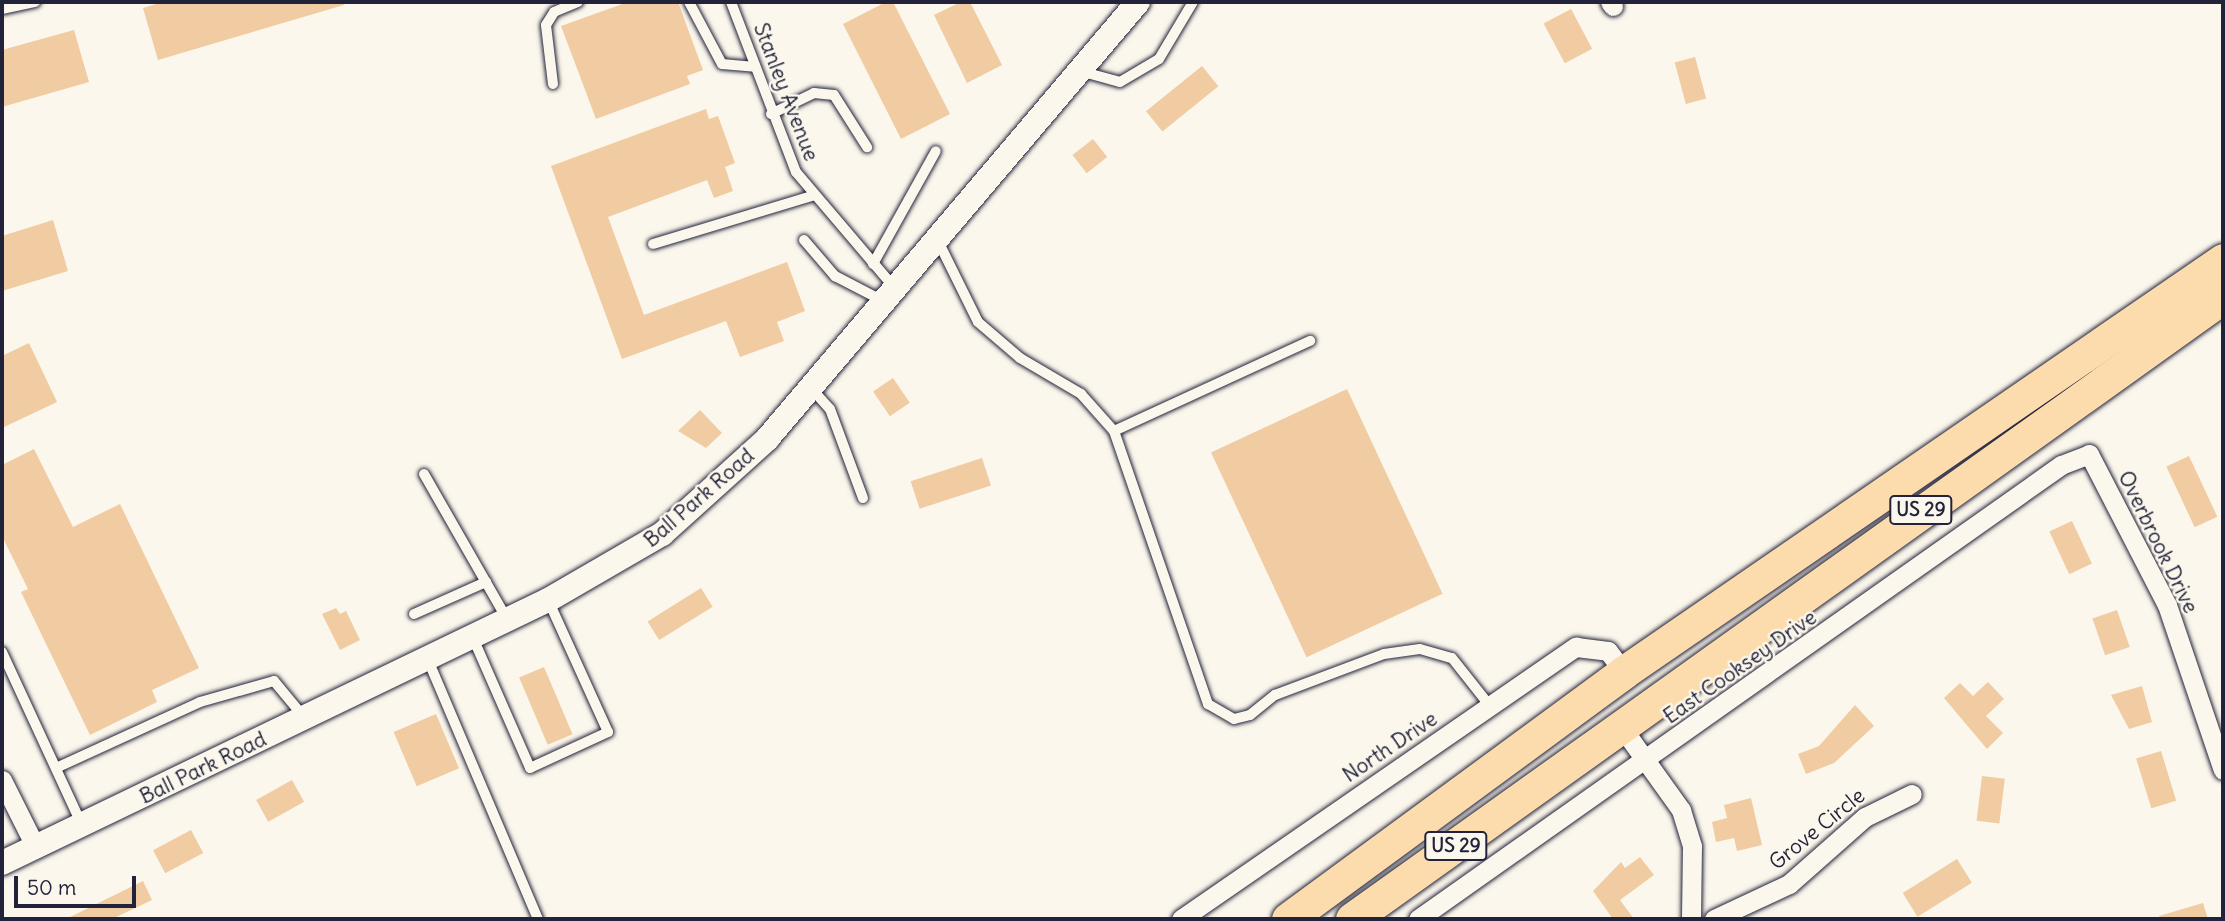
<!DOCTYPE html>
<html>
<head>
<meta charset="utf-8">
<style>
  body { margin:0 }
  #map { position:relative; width:2225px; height:921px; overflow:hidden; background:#fbf7ec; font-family:Delius,sans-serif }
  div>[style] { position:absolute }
  .building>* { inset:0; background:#f1cba1; transform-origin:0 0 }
  .roads { filter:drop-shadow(0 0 2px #22223b) drop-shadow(0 0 2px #22223b) }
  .service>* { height:10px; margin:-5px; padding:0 5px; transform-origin:5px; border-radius:5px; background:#fbf7ec }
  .minor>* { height:19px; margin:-9.5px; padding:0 9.5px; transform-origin:9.5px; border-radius:9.5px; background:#fbf7ec }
  .tertiary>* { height:24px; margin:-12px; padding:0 12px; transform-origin:12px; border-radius:12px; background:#fbf7ec }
  .trunk>* { height:33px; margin:-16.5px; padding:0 16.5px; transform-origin:16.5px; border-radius:16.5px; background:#fcdcac }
  span { translate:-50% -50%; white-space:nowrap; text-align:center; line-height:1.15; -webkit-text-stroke:5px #fbf7ec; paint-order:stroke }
  .shield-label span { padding:2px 5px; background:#fbf7ec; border:2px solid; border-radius:5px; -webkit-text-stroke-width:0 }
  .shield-label { font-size:19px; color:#22223b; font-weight:700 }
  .street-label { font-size:21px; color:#22223b }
  .frame { position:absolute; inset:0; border:4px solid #22223b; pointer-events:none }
  .scale { position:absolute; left:14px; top:876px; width:122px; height:32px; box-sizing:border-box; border:4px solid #22223b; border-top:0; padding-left:9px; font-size:21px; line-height:24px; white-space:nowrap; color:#22223b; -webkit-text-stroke:5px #fbf7ec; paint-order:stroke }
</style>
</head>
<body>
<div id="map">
  <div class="building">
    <i style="clip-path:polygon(163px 2px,343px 2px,344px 5px,158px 60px,143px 8px)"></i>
    <i style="clip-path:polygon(628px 2px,678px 2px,703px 70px,687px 76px,690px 84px,596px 119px,561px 26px)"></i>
    <i style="clip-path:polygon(886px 2px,893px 2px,950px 114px,901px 139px,843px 24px)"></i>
    <i style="clip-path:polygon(961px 2px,970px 2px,1002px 65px,967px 83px,934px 15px)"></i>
    <i style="left:1571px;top:9px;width:45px;height:31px;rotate:62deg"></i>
    <i style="clip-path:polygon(74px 30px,89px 82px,2px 107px,2px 50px)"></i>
    <i style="left:1695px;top:57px;width:43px;height:21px;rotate:75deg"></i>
    <i style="left:1202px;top:66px;width:26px;height:72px;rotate:51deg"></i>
    <i style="clip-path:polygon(706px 109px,709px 119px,718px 116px,735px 163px,725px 167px,733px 191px,714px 198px,707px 180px,608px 217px,644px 315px,787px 262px,805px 311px,777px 322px,784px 341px,740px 357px,726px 321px,622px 359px,551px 166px)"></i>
    <i style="left:1093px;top:139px;width:23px;height:26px;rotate:52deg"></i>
    <i style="clip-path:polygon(53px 220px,68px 271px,2px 291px,2px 236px)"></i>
    <i style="clip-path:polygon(29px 343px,57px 402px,2px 428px,2px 356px)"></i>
    <i style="left:893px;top:378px;width:30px;height:24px;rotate:56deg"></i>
    <i style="left:1347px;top:389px;width:226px;height:150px;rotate:65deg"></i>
    <i style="clip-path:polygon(700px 410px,722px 433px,706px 448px,678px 431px)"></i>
    <i style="clip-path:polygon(34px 449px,73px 527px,120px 504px,199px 668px,152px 690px,157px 702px,90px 735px,21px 592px,28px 589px,2px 536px,2px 465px)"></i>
    <i style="left:2189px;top:456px;width:67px;height:25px;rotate:65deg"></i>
    <i style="left:982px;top:458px;width:29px;height:75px;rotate:72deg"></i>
    <i style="left:2072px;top:521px;width:47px;height:25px;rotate:65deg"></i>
    <i style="left:701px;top:588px;width:22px;height:63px;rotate:58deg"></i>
    <i style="clip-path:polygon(336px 608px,340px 614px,346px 611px,360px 640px,340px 650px,322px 614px)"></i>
    <i style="left:2117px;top:610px;width:39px;height:26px;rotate:71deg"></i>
    <i style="left:544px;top:667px;width:73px;height:27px;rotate:67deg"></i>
    <i style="clip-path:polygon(1988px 682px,2004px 699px,1986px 716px,2003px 733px,1987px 749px,1944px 698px,1960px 683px,1973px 696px)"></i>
    <i style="clip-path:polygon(2142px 686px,2152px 722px,2129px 729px,2111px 695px)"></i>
    <i style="clip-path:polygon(1855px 705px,1874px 726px,1834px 763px,1806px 774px,1798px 754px,1819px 746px)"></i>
    <i style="left:436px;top:714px;width:59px;height:46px;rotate:67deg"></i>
    <i style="left:2161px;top:751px;width:52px;height:26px;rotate:73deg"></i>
    <i style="left:1982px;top:776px;width:23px;height:45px;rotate:7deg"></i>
    <i style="left:292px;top:780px;width:25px;height:41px;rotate:61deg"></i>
    <i style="clip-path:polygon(1751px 798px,1762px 845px,1737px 851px,1734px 838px,1716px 842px,1712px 822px,1727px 818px,1724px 805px)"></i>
    <i style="left:191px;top:830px;width:26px;height:43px;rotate:62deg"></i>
    <i style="clip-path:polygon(1640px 857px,1654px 875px,1620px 900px,1634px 919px,1613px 919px,1593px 891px,1621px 862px,1625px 868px)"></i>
    <i style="left:1957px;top:859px;width:28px;height:64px;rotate:58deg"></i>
    <i style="clip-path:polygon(143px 881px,152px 900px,112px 919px,66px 919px)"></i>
    <i style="clip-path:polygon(2203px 903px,2208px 919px,2160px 919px,2159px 916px)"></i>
  </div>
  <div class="roads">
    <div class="service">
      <i style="left:689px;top:2px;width:70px;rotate:62deg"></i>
      <i style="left:722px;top:64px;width:33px;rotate:5deg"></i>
      <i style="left:731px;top:2px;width:182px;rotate:69.1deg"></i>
      <i style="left:796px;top:172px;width:151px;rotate:49.6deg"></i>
      <i style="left:2px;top:9px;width:34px;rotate:-12deg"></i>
      <i style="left:1080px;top:71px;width:41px;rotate:15.4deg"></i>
      <i style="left:1120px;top:82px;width:45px;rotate:-30.5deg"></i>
      <i style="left:1159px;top:59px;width:66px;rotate:-59.2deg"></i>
      <i style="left:553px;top:84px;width:59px;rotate:-96.8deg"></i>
      <i style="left:546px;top:25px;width:15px;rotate:-58deg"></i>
      <i style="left:554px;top:12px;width:26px;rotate:-23deg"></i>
      <i style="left:771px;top:114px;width:48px;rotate:-26deg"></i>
      <i style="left:814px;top:93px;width:20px;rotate:6deg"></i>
      <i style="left:834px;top:95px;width:62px;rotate:57.6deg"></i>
      <i style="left:804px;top:240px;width:48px;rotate:49.3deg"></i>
      <i style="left:835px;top:276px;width:54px;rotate:27.5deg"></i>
      <i style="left:938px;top:241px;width:90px;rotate:63.7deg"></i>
      <i style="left:978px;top:322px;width:55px;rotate:40.6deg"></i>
      <i style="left:1020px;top:358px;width:71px;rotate:30.5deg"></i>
      <i style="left:1081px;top:394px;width:50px;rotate:48.3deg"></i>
      <i style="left:1114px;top:431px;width:289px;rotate:71deg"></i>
      <i style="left:1208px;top:704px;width:30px;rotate:30deg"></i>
      <i style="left:1234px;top:719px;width:16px;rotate:-14deg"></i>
      <i style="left:1250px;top:715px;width:32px;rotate:-39deg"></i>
      <i style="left:1275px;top:695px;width:116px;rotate:-20.6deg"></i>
      <i style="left:1384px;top:654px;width:36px;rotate:-8deg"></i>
      <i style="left:1420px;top:649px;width:33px;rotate:16deg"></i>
      <i style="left:1452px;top:658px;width:61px;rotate:51.6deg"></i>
      <i style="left:653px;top:244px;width:166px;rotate:-16.8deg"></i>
      <i style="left:873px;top:264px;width:129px;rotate:-60.9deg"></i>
      <i style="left:811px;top:388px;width:28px;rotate:48deg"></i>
      <i style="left:830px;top:409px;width:95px;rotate:69.7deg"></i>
      <i style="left:1114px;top:431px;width:216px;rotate:-24.7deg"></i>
      <i style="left:424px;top:474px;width:167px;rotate:60.2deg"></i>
      <i style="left:414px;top:614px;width:79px;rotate:-24deg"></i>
      <i style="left:473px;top:638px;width:142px;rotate:66.3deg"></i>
      <i style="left:530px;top:768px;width:86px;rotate:-24.8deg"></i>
      <i style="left:608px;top:732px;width:145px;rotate:-114.4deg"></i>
      <i style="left:2px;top:652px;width:188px;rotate:65.2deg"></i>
      <i style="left:428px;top:660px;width:281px;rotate:67deg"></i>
      <i style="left:56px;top:768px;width:158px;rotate:-24.6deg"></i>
      <i style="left:200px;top:702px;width:77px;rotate:-15.8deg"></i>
      <i style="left:274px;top:681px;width:45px;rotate:50.4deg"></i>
    </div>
    <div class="minor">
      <i style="left:1610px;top:2px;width:5px;rotate:53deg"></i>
      <i style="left:1623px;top:729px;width:100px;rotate:54.4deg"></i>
      <i style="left:1681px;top:810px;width:38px;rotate:73deg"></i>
      <i style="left:1692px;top:846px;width:73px;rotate:90.8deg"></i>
      <i style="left:2px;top:780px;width:76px;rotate:63.4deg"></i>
      <i style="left:1181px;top:919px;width:480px;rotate:-34.6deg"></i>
      <i style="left:1576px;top:647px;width:32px;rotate:7deg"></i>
      <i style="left:1608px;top:651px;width:26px;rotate:53deg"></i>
      <i style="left:1418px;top:919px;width:787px;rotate:-35.22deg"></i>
      <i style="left:2061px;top:465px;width:30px;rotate:-21deg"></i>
      <i style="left:2089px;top:454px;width:170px;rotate:62.7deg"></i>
      <i style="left:2167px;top:605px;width:174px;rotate:71.3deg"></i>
      <i style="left:1714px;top:919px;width:83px;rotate:-25deg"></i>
      <i style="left:1789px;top:884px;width:101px;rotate:-41.4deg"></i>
      <i style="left:1865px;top:817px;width:52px;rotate:-26.1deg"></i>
    </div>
    <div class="tertiary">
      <i style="left:2px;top:863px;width:606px;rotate:-25.72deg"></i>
      <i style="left:548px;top:600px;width:132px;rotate:-30.1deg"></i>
      <i style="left:662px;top:534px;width:142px;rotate:-42.1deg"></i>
      <i style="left:767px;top:439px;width:573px;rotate:-49.67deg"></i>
    </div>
    <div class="trunk">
      <i style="left:1288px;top:919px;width:417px;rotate:-36.3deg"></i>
      <i style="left:1624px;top:672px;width:727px;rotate:-34.52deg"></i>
      <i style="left:1352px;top:919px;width:1070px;rotate:-35.53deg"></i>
    </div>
  </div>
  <div class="shield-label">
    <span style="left:1921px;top:510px">US 29</span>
    <span style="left:1456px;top:846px">US 29</span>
  </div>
  <div class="street-label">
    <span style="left:786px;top:92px;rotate:69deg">Stanley Avenue</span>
    <span style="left:699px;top:498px;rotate:-41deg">Ball Park Road</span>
    <span style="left:2158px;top:542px;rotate:64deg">Overbrook Drive</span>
    <span style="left:1740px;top:667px;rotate:-35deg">East Cooksey Drive</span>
    <span style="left:1390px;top:747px;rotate:-34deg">North Drive</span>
    <span style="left:203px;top:768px;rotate:-26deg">Ball Park Road</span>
    <span style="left:1817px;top:829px;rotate:-39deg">Grove Circle</span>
  </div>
  <div class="frame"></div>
  <div class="scale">50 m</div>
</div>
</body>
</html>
